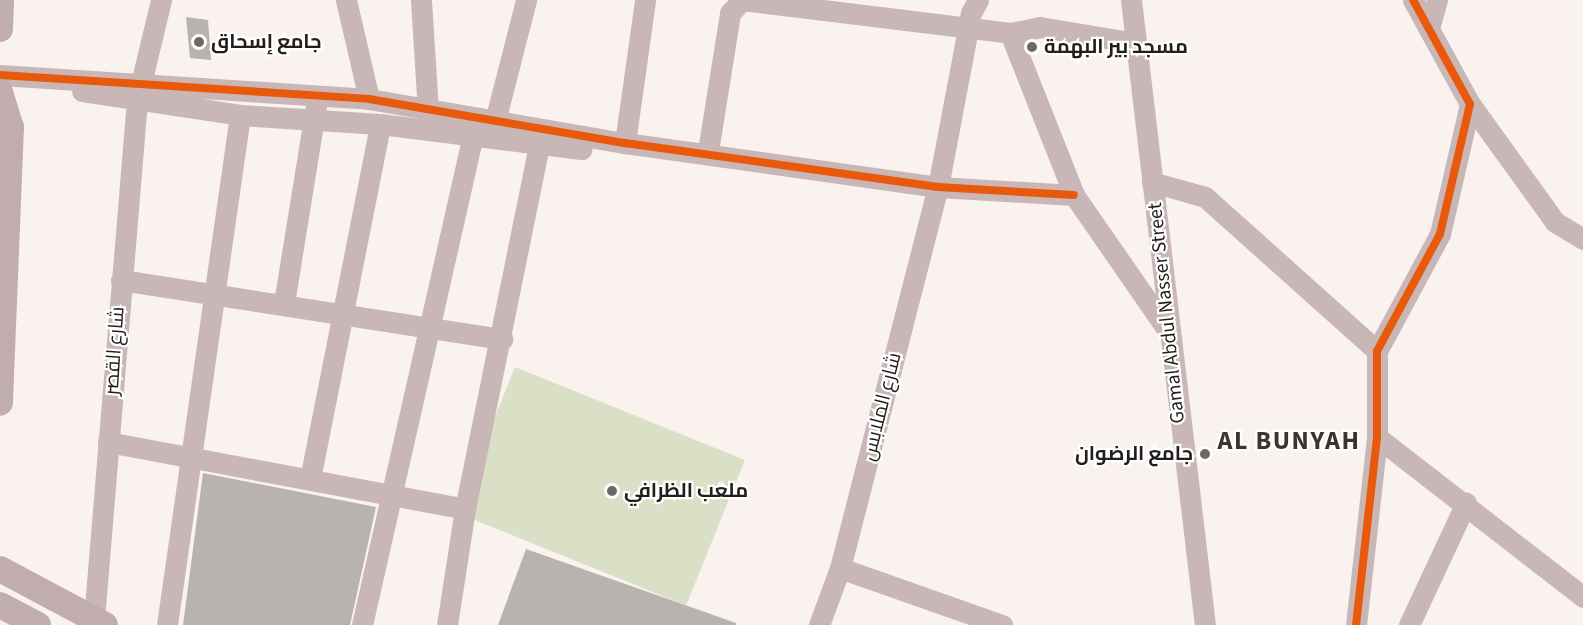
<!DOCTYPE html>
<html>
<head>
<meta charset="utf-8">
<style>
  body { margin:0 }
  #map { position:relative; width:1583px; height:625px; overflow:hidden; background:#faf2ee; font-family:"Source Sans 3",Cairo,sans-serif }
  div>[style] { position:absolute }
  .green>* { inset:0; background:#dae0c6; transform-origin:0 0 }
  .building>* { inset:0; background:#b8b3af }
  .minor>* { height:21px; margin:-10.5px; padding:0 10.5px; transform-origin:10.5px; border-radius:10.5px; background:#c9b7b8 }
  .major>* { height:26px; margin:-13px; padding:0 13px; transform-origin:13px; border-radius:13px; background:#c2adae }
  .cycleway>* { height:8px; margin:-4px; padding:0 4px; transform-origin:4px; border-radius:4px; background:#e8590c }
  .dots>* { width:16px; height:16px; translate:-50% -50%; box-sizing:border-box; border:3px solid #fff; border-radius:50% }
  span { translate:-50% -50%; white-space:nowrap; text-align:center; line-height:1.15; -webkit-text-stroke:4.5px #fff; paint-order:stroke }
  .poi-label { font-size:20px; color:#221e1b; font-weight:700 }
  .left { translate:0 -50%; text-align:left }
  .right { translate:-100% -50%; text-align:right }
  .street-label { font-size:20px; color:#221e1b }
  .district-label { font-size:26px; color:#3d342e; font-weight:700; letter-spacing:1.5px }
</style>
</head>
<body>
<div id="map">
  <div class="green">
    <i style="left:515px;top:367px;width:248px;height:157px;rotate:22deg"></i>
  </div>
  <div class="building">
    <i style="clip-path:polygon(186px 17px,208px 20px,211px 60px,190px 58px)"></i>
    <i style="clip-path:polygon(203px 473px,376px 507px,350px 625px,183px 625px)"></i>
    <i style="clip-path:polygon(526px 549px,736px 623px,736px 625px,498px 625px)"></i>
  </div>
  <div class="minor">
    <i style="left:346px;top:0;width:102px;rotate:76.9deg"></i>
    <i style="left:421px;top:0;width:110px;rotate:86.4deg"></i>
    <i style="left:1131px;top:0;width:629px;rotate:83.25deg"></i>
    <i style="left:1429px;top:28px;width:29px;rotate:-74deg"></i>
    <i style="left:1010px;top:33px;width:174px;rotate:68.4deg"></i>
    <i style="left:1074px;top:195px;width:162px;rotate:55.3deg"></i>
    <i style="left:0;top:75px;width:370px;rotate:3.7deg"></i>
    <i style="left:369px;top:99px;width:260px;rotate:9.8deg"></i>
    <i style="left:625px;top:143px;width:316px;rotate:8deg"></i>
    <i style="left:938px;top:187px;width:136px;rotate:3.4deg"></i>
    <i style="left:82px;top:91px;width:160px;rotate:8.6deg"></i>
    <i style="left:240px;top:115px;width:140px;rotate:3.7deg"></i>
    <i style="left:380px;top:124px;width:203px;rotate:7.1deg"></i>
    <i style="left:1470px;top:104px;width:145px;rotate:54.2deg"></i>
    <i style="left:1555px;top:222px;width:33px;rotate:31deg"></i>
    <i style="left:495px;top:121px;width:125px;rotate:-75.6deg"></i>
    <i style="left:625px;top:143px;width:144px;rotate:-82deg"></i>
    <i style="left:708px;top:151px;width:140px;rotate:-80.9deg"></i>
    <i style="left:730px;top:13px;width:18px;rotate:-47deg"></i>
    <i style="left:742px;top:0;width:270px;rotate:7deg"></i>
    <i style="left:1010px;top:33px;width:31px;rotate:-11deg"></i>
    <i style="left:1040px;top:27px;width:97px;rotate:9.5deg"></i>
    <i style="left:1152px;top:182px;width:55px;rotate:15.8deg"></i>
    <i style="left:1205px;top:197px;width:231px;rotate:41.8deg"></i>
    <i style="left:121px;top:280px;width:386px;rotate:8.8deg"></i>
    <i style="left:284px;top:303px;width:201px;rotate:-80.8deg"></i>
    <i style="left:1377px;top:437px;width:261px;rotate:37.8deg"></i>
    <i style="left:108px;top:442px;width:363px;rotate:10.6deg"></i>
    <i style="left:310px;top:479px;width:362px;rotate:-78.8deg"></i>
    <i style="left:840px;top:568px;width:172px;rotate:19.4deg"></i>
    <i style="left:94px;top:619px;width:521px;rotate:-85.26deg"></i>
    <i style="left:137px;top:100px;width:103px;rotate:-76.5deg"></i>
    <i style="left:167px;top:625px;width:515px;rotate:-81.85deg"></i>
    <i style="left:362px;top:625px;width:502px;rotate:-77.24deg"></i>
    <i style="left:447px;top:625px;width:117px;rotate:-81.2deg"></i>
    <i style="left:465px;top:509px;width:372px;rotate:-78.5deg"></i>
    <i style="left:819px;top:625px;width:61px;rotate:-69.8deg"></i>
    <i style="left:840px;top:568px;width:393px;rotate:-75.6deg"></i>
    <i style="left:938px;top:187px;width:177px;rotate:-79.3deg"></i>
    <i style="left:971px;top:13px;width:15px;rotate:-62deg"></i>
    <i style="left:1356px;top:625px;width:189px;rotate:-83.6deg"></i>
    <i style="left:1377px;top:437px;width:86px;rotate:-90deg"></i>
    <i style="left:1377px;top:351px;width:133px;rotate:-61.7deg"></i>
    <i style="left:1440px;top:234px;width:133px;rotate:-77deg"></i>
    <i style="left:1470px;top:104px;width:119px;rotate:-118.7deg"></i>
    <i style="left:1409px;top:625px;width:135px;rotate:-65deg"></i>
  </div>
  <div class="major">
    <i style="left:0;top:29px;width:29px;rotate:-88deg"></i>
    <i style="left:0;top:92px;width:37px;rotate:73deg"></i>
    <i style="left:11px;top:127px;width:276px;rotate:92.3deg"></i>
    <i style="left:0;top:569px;width:119px;rotate:28.1deg"></i>
    <i style="left:0;top:605px;width:43px;rotate:27.8deg"></i>
  </div>
  <div class="cycleway">
    <i style="left:0;top:75px;width:370px;rotate:3.7deg"></i>
    <i style="left:369px;top:99px;width:260px;rotate:9.8deg"></i>
    <i style="left:625px;top:143px;width:316px;rotate:8deg"></i>
    <i style="left:938px;top:187px;width:136px;rotate:3.4deg"></i>
    <i style="left:1356px;top:625px;width:189px;rotate:-83.6deg"></i>
    <i style="left:1377px;top:437px;width:86px;rotate:-90deg"></i>
    <i style="left:1377px;top:351px;width:133px;rotate:-61.7deg"></i>
    <i style="left:1440px;top:234px;width:133px;rotate:-77deg"></i>
    <i style="left:1470px;top:104px;width:119px;rotate:-118.7deg"></i>
  </div>
  <div class="dots">
    <i style="left:199px;top:42px;background:#6e6865"></i>
    <i style="left:1032px;top:47px;background:#6e6865"></i>
    <i style="left:1205px;top:454px;background:#6e6865"></i>
    <i style="left:612px;top:491px;background:#6e6865"></i>
  </div>
  <div class="poi-label">
    <span class="left" style="left:211px;top:42px">جامع إسحاق</span>
    <span class="left" style="left:1044px;top:47px">مسجد بير البهمة</span>
    <span class="right" style="left:1193px;top:454px">جامع الرضوان</span>
    <span class="left" style="left:624px;top:491px">ملعب الظرافي</span>
  </div>
  <div class="street-label">
    <span style="left:1167px;top:313px;rotate:-96deg">Gamal Abdul Nasser Street</span>
    <span style="left:115px;top:351px;rotate:-86deg">شارع القصر</span>
    <span style="left:882px;top:407px;rotate:-76deg">شارع الملابس</span>
  </div>
  <div class="district-label">
    <span style="left:1289px;top:441px">AL BUNYAH</span>
  </div>
</div>
</body>
</html>
